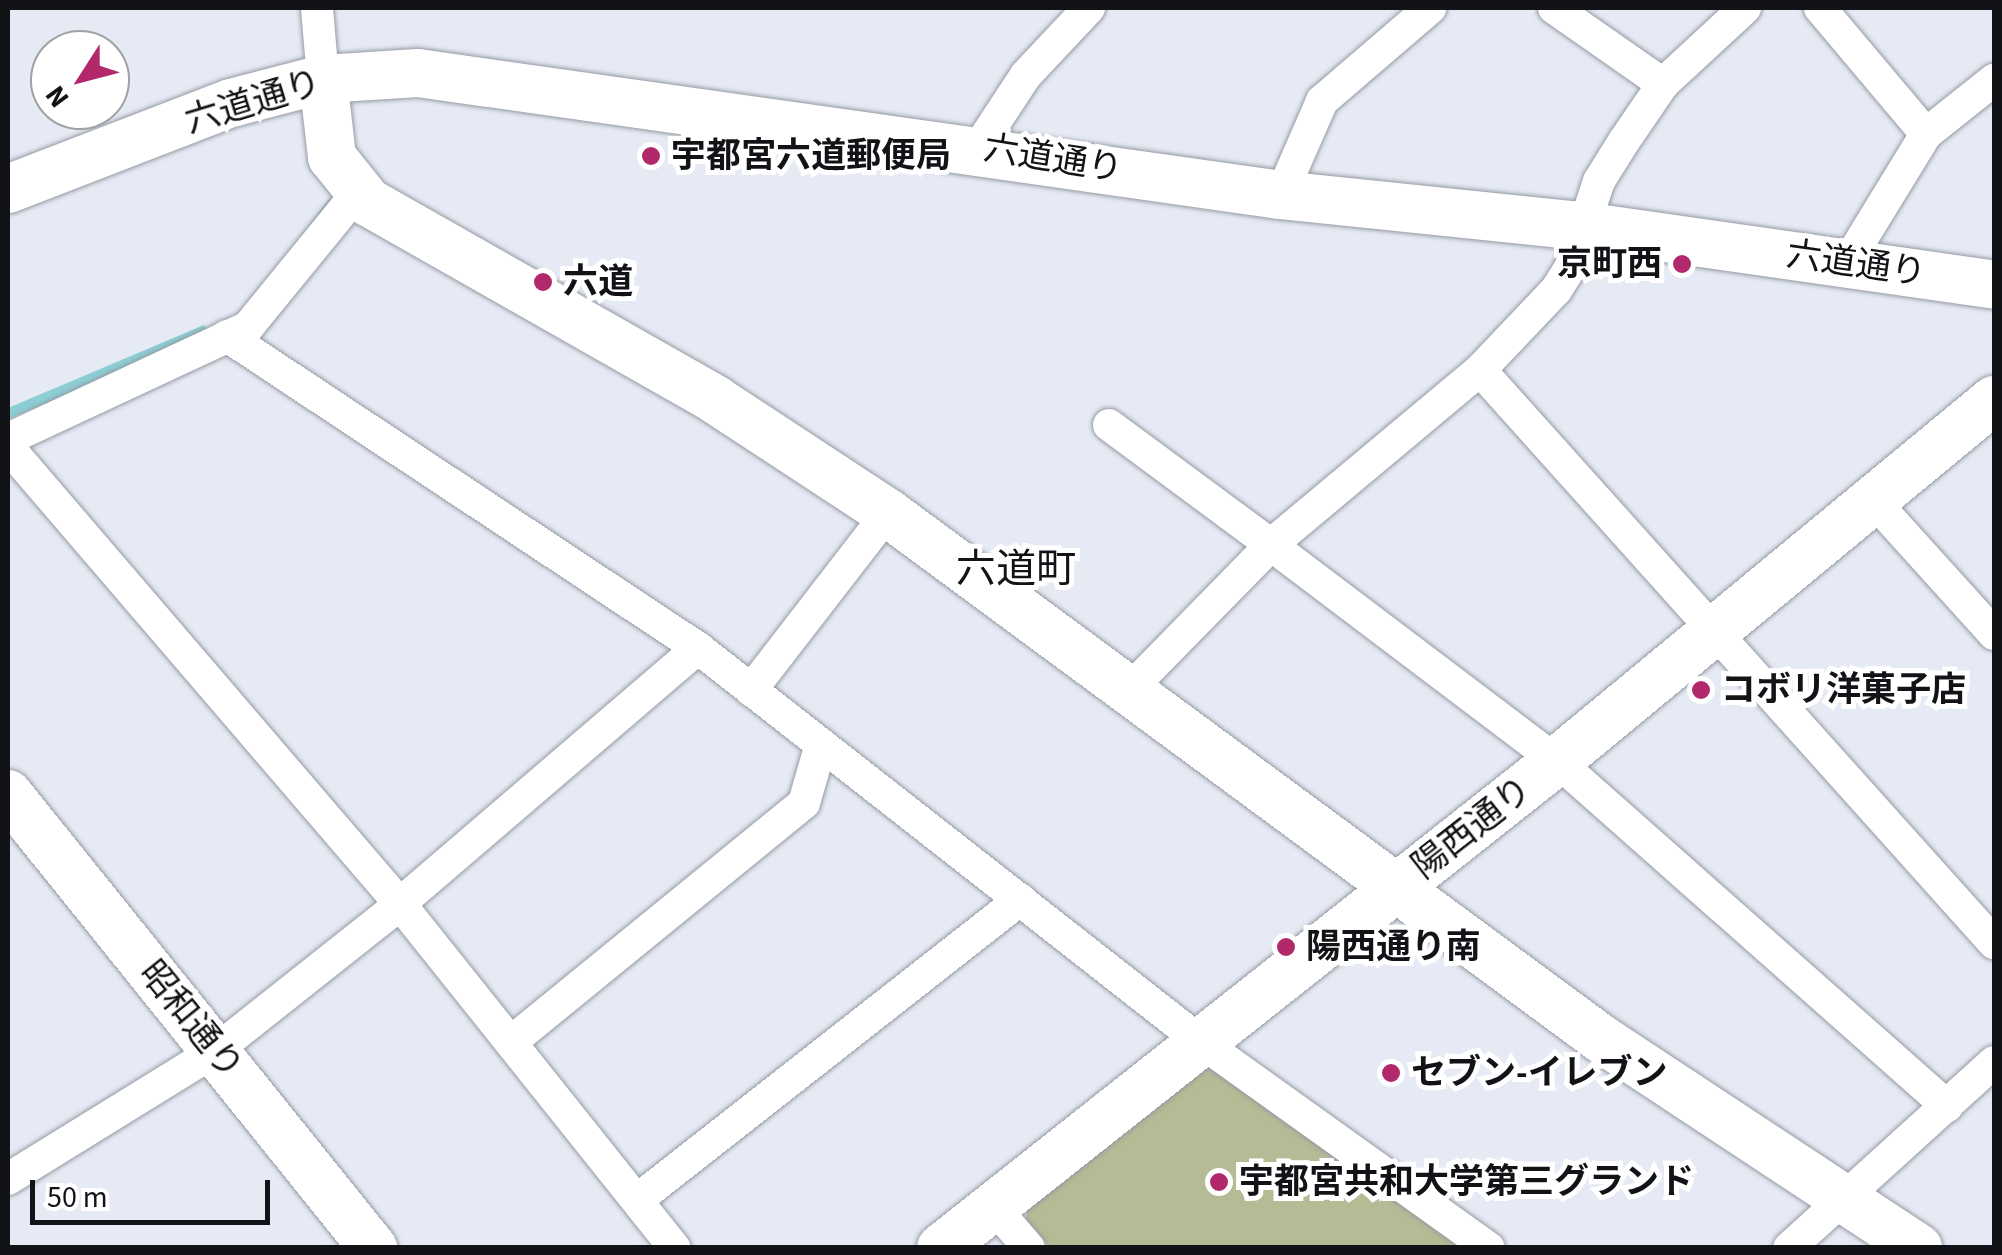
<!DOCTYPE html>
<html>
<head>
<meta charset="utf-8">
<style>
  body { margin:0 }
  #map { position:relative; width:2002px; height:1255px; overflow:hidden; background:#e5eaf4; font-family:"Source Sans 3","Noto Sans JP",sans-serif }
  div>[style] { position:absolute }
  .green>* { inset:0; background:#b5bb95 }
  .water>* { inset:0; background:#8cced4; transform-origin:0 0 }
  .roads { filter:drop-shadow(0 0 2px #959aa3) drop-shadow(0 0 2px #959aa3) }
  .street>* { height:32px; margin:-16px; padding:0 16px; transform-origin:16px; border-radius:16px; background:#fff }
  .secondary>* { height:48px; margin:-24px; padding:0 24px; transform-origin:24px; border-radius:24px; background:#fff }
  .dots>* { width:28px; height:28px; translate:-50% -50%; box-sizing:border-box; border:5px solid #fff; border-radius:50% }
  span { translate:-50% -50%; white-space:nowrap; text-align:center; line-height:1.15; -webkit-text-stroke:10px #fff; paint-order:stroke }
  .street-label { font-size:35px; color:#111316 }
  .poi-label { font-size:35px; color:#111316; font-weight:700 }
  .left { translate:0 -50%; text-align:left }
  .right { translate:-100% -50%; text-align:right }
  .quarter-label { font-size:40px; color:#111316 }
  .frame { position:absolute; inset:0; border:10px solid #111316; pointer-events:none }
  .north { position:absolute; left:30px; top:30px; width:100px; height:100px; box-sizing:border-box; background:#fff; border:2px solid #a0a1a2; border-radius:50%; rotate:234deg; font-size:28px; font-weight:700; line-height:40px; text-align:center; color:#111316 }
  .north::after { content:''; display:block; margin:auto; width:35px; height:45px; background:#b1296b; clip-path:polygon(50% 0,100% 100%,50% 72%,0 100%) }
  .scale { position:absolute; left:30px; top:1180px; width:240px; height:45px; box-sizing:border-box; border:5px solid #111316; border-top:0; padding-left:12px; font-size:30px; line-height:35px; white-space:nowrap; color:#111316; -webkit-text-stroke:8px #fff; paint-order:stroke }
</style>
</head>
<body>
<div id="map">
  <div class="green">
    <i style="clip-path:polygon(1207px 1065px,1464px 1247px,1049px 1247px,1026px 1221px,1027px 1209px)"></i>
  </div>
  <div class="water">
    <i style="left:329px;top:199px;width:10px;height:160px;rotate:37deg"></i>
    <i style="clip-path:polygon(204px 325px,212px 334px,8px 419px,8px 408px)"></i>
  </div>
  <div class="roads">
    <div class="street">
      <i style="left:317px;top:8px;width:71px;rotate:85.2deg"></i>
      <i style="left:1554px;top:8px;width:133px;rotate:34.9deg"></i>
      <i style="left:1745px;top:8px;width:112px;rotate:137.2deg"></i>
      <i style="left:1663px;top:84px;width:69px;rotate:124.4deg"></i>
      <i style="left:1624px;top:141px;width:47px;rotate:122deg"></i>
      <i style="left:1599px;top:181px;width:92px;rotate:108.4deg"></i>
      <i style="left:1570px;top:268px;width:26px;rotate:122deg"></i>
      <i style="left:1556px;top:290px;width:110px;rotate:133.5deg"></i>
      <i style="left:1480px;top:370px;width:273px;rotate:140.1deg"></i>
      <i style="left:1271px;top:545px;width:358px;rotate:37.1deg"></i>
      <i style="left:1557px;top:761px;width:521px;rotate:41.5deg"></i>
      <i style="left:1820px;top:8px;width:165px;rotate:49.9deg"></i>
      <i style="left:978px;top:148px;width:87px;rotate:-56.7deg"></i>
      <i style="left:1026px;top:75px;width:92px;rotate:-46.8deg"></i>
      <i style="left:1281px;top:195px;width:103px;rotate:-66.4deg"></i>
      <i style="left:1322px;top:101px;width:143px;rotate:-40.7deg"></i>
      <i style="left:1847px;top:263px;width:151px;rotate:-58.5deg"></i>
      <i style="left:1926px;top:134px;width:87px;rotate:-38.5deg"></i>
      <i style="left:227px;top:336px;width:565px;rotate:33.52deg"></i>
      <i style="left:698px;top:648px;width:639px;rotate:38.07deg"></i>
      <i style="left:1201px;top:1042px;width:354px;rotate:35.6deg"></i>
      <i style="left:1480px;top:370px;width:770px;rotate:48.11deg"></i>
      <i style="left:1109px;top:425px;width:202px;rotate:36.5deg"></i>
      <i style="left:1271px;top:545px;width:199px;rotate:134.4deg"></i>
      <i style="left:8px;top:439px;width:265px;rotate:-25deg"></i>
      <i style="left:248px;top:327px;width:174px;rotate:-50.8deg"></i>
      <i style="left:8px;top:447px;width:602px;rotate:49.38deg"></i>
      <i style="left:400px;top:904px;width:440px;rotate:51.4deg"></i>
      <i style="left:1872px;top:499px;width:182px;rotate:47.9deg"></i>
      <i style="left:751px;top:690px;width:224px;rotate:-52.3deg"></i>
      <i style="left:511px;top:1042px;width:378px;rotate:-39.2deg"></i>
      <i style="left:804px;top:803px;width:61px;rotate:-73.9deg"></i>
      <i style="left:8px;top:1179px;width:243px;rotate:-31.7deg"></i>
      <i style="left:215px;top:1051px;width:222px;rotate:-38.4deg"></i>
      <i style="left:389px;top:913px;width:407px;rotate:-40.6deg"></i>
      <i style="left:637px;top:1200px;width:487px;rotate:-38.1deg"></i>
      <i style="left:993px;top:1206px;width:55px;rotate:49.4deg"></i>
      <i style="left:1789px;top:1248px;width:277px;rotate:-42.2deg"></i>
    </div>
    <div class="secondary">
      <i style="left:323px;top:79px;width:79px;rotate:83.4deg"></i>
      <i style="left:332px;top:157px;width:58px;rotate:51.3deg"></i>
      <i style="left:368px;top:202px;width:400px;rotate:29.6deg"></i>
      <i style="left:716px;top:400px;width:206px;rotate:33.3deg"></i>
      <i style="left:888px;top:513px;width:885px;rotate:36.4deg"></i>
      <i style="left:1600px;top:1038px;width:381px;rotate:33.4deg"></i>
      <i style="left:8px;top:189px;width:239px;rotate:-21.1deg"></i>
      <i style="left:231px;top:103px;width:95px;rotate:-14.6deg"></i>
      <i style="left:323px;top:79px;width:95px;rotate:-3.6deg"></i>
      <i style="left:418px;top:73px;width:872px;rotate:8.05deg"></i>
      <i style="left:1281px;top:195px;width:303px;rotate:5.9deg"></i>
      <i style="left:1582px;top:226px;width:416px;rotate:8.1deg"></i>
      <i style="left:8px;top:794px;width:583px;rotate:51.2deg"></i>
      <i style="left:941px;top:1248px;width:785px;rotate:-38.33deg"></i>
      <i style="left:1557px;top:761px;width:567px;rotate:-39.56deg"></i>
    </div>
  </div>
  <div class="dots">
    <i style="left:651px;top:156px;background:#b1296b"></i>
    <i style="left:1682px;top:264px;background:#b1296b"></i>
    <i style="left:543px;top:282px;background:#b1296b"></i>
    <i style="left:1701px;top:690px;background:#b1296b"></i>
    <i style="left:1286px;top:947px;background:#b1296b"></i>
    <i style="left:1391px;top:1073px;background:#b1296b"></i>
    <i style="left:1219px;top:1182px;background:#b1296b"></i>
  </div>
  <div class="street-label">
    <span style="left:253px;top:102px;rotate:-17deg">六道通り</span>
    <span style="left:1053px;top:159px;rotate:9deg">六道通り</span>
    <span style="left:1856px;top:264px;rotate:8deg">六道通り</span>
    <span style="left:1472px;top:828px;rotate:-38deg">陽西通り</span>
    <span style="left:191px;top:1020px;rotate:51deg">昭和通り</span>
  </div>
  <div class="poi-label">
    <span class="left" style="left:671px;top:156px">宇都宮六道郵便局</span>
    <span class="right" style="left:1662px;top:264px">京町西</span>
    <span class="left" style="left:563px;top:282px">六道</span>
    <span class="left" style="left:1721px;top:690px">コボリ洋菓子店</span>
    <span class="left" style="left:1306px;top:947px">陽西通り南</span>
    <span class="left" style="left:1411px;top:1073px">セブン-イレブン</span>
    <span class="left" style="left:1239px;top:1182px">宇都宮共和大学第三グランド</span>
  </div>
  <div class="quarter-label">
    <span style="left:1016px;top:570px">六道町</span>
  </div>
  <div class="frame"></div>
  <div class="north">N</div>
  <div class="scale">50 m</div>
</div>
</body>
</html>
